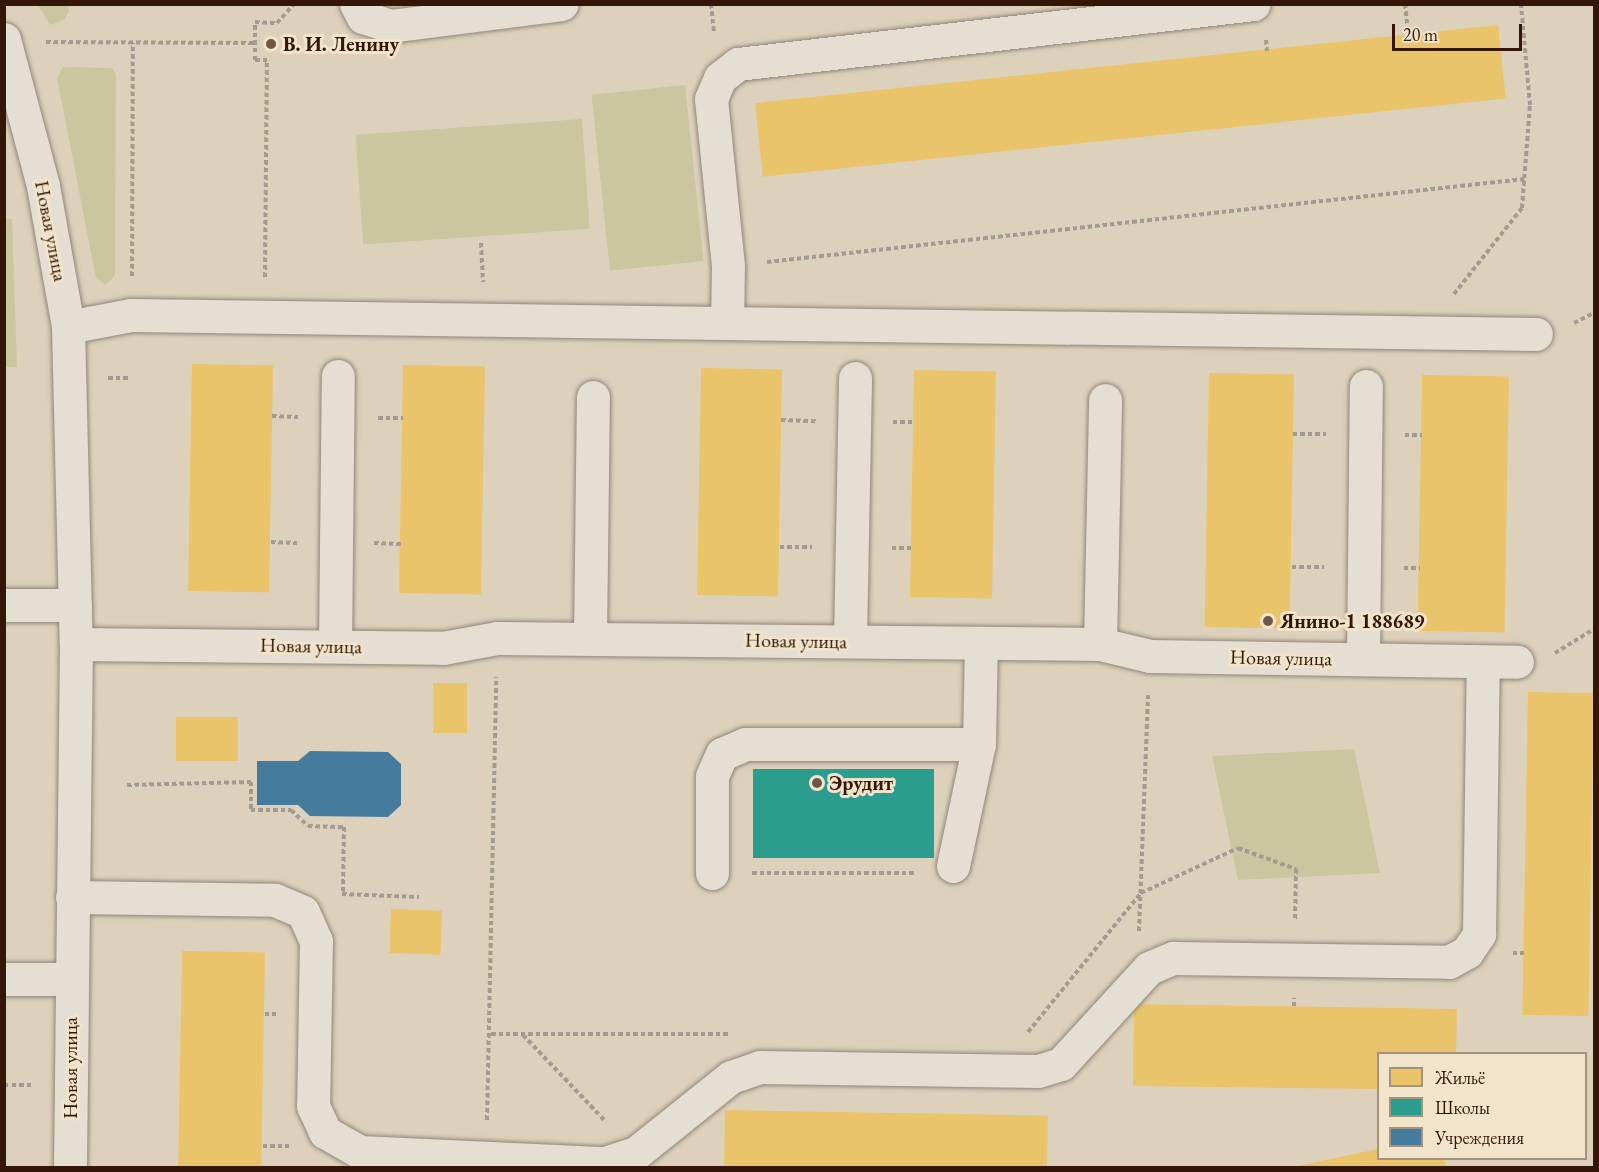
<!DOCTYPE html>
<html>
<head>
<meta charset="utf-8">
<style>
  body { margin:0 }
  #map { position:relative; width:1599px; height:1172px; overflow:hidden; background:#ddd1bc; font-family:"EB Garamond",serif }
  div>[style] { position:absolute }
  .green>* { inset:0; background:#c9c6a0; transform-origin:0 0 }
  .homes>* { inset:0; background:#e9c46a; transform-origin:0 0 }
  .schools>* { inset:0; background:#2a9d8f; transform-origin:0 0 }
  .public>* { inset:0; background:#457b9d }
  .path>* { height:4px; margin-top:-2px; transform-origin:0; background:repeating-linear-gradient(90deg,#a29b92 0 4.5px,transparent 0 7.5px) }
  .roads { filter:drop-shadow(0 0 2px #918679) drop-shadow(0 0 2px #918679) }
  .minor>* { height:33px; margin:-16.5px; padding:0 16.5px; transform-origin:16.5px; border-radius:16.5px; background:#e4ded3 }
  .dots>* { width:16px; height:16px; translate:-50% -50%; box-sizing:border-box; border:3px solid #f1e4cb; border-radius:50% }
  span { translate:-50% -50%; white-space:nowrap; text-align:center; line-height:1.15; -webkit-text-stroke:6px #f1e4cb; paint-order:stroke }
  .poi-label { font-size:20px; color:#341608; font-weight:700 }
  .left { translate:0 -50%; text-align:left }
  .street-label { font-size:20px; color:#341608 }
  .frame { position:absolute; inset:0; border:6px solid #341608; pointer-events:none }
  .legend { position:absolute; left:1377px; top:1052px; width:210px; height:108px; box-sizing:border-box; background:#f1e4cb; border:2px solid #a5927d; margin:0; padding:8px 10px; list-style:none; font-size:18px; color:#341608 }
  .legend li { display:flex; align-items:center; gap:12px; height:30px }
  .legend b { width:30px; border:2px solid #a5927d }
  .scale { position:absolute; left:1392px; top:24px; width:130px; height:27px; box-sizing:border-box; border:3px solid #341608; border-top:0; padding-left:8px; font-size:18px; line-height:21px; white-space:nowrap; color:#341608; -webkit-text-stroke:4px #f1e4cb; paint-order:stroke }
</style>
</head>
<body>
<div id="map">
  <div class="green">
    <i style="clip-path:polygon(38px 5px,68px 5px,69px 11px,64px 20px,50px 25px)"></i>
    <i style="clip-path:polygon(63px 67px,112px 68px,116px 75px,115px 275px,106px 285px,96px 278px,57px 78px)"></i>
    <i style="left:685px;top:85px;width:177px;height:94px;rotate:84deg"></i>
    <i style="left:582px;top:119px;width:110px;height:227px;rotate:86deg"></i>
    <i style="clip-path:polygon(5px 219px,12px 219px,17px 367px,5px 367px)"></i>
    <i style="clip-path:polygon(1354px 749px,1380px 873px,1238px 880px,1212px 756px)"></i>
  </div>
  <div class="homes">
    <i style="left:1498px;top:25px;width:74px;height:747px;rotate:84deg"></i>
    <i style="left:192px;top:364px;width:81px;height:227px;rotate:1deg"></i>
    <i style="left:403px;top:365px;width:82px;height:228px;rotate:1deg"></i>
    <i style="left:701px;top:368px;width:81px;height:227px;rotate:1deg"></i>
    <i style="left:914px;top:370px;width:82px;height:227px;rotate:1deg"></i>
    <i style="left:1209px;top:373px;width:85px;height:254px;rotate:1deg"></i>
    <i style="left:1422px;top:375px;width:87px;height:256px;rotate:1deg"></i>
    <i style="left:433px;top:683px;width:34px;height:50px"></i>
    <i style="left:1528px;top:692px;width:66px;height:323px;rotate:1deg"></i>
    <i style="left:176px;top:717px;width:62px;height:44px"></i>
    <i style="left:391px;top:909px;width:51px;height:44px;rotate:2deg"></i>
    <i style="left:182px;top:951px;width:83px;height:217px;rotate:1deg"></i>
    <i style="clip-path:polygon(1134px 1004px,1457px 1009px,1456px 1054px,1378px 1054px,1378px 1089px,1133px 1086px)"></i>
    <i style="left:725px;top:1110px;width:323px;height:58px;rotate:1deg"></i>
    <i style="clip-path:polygon(1378px 1149px,1378px 1158px,1444px 1158px,1446px 1168px,1288px 1168px)"></i>
  </div>
  <div class="schools">
    <i style="left:753px;top:769px;width:181px;height:89px"></i>
  </div>
  <div class="public">
    <i style="clip-path:polygon(310px 751px,388px 752px,401px 764px,401px 805px,388px 817px,310px 816px,298px 805px,257px 805px,257px 761px,298px 761px)"></i>
  </div>
  <div class="path">
    <i style="left:711px;top:4px;width:29px;rotate:84deg"></i>
    <i style="left:1405px;top:4px;width:31px;rotate:84deg"></i>
    <i style="left:1266px;top:40px;width:11px;rotate:85deg"></i>
    <i style="left:46px;top:42px;width:209px;rotate:0.3deg"></i>
    <i style="left:481px;top:243px;width:39px;rotate:87deg"></i>
    <i style="left:767px;top:262px;width:762px;rotate:-6.26deg"></i>
    <i style="left:132px;top:276px;width:233px;rotate:-89.8deg"></i>
    <i style="left:265px;top:277px;width:217px;rotate:-89.5deg"></i>
    <i style="left:267px;top:60px;width:12px;rotate:180deg"></i>
    <i style="left:255px;top:60px;width:38px;rotate:-90deg"></i>
    <i style="left:255px;top:22px;width:22px;rotate:3deg"></i>
    <i style="left:277px;top:23px;width:25px;rotate:-48deg"></i>
    <i style="left:1454px;top:294px;width:110px;rotate:-51.7deg"></i>
    <i style="left:1522px;top:208px;width:103px;rotate:-85.6deg"></i>
    <i style="left:1530px;top:105px;width:101px;rotate:-95.1deg"></i>
    <i style="left:1574px;top:323px;width:22px;rotate:-27deg"></i>
    <i style="left:108px;top:378px;width:23px"></i>
    <i style="left:272px;top:416px;width:26px;rotate:2deg"></i>
    <i style="left:378px;top:418px;width:25px"></i>
    <i style="left:781px;top:420px;width:36px;rotate:2deg"></i>
    <i style="left:893px;top:422px;width:20px"></i>
    <i style="left:1293px;top:434px;width:33px"></i>
    <i style="left:1405px;top:435px;width:17px"></i>
    <i style="left:271px;top:542px;width:26px;rotate:2deg"></i>
    <i style="left:374px;top:543px;width:27px;rotate:2deg"></i>
    <i style="left:780px;top:547px;width:32px"></i>
    <i style="left:892px;top:548px;width:20px"></i>
    <i style="left:1292px;top:567px;width:32px"></i>
    <i style="left:1404px;top:568px;width:16px"></i>
    <i style="left:1555px;top:653px;width:46px;rotate:-31.6deg"></i>
    <i style="left:127px;top:785px;width:124px;rotate:-1.4deg"></i>
    <i style="left:251px;top:782px;width:28px;rotate:90deg"></i>
    <i style="left:251px;top:810px;width:40px"></i>
    <i style="left:291px;top:810px;width:23px;rotate:43deg"></i>
    <i style="left:308px;top:826px;width:36px;rotate:2deg"></i>
    <i style="left:344px;top:827px;width:67px;rotate:90.9deg"></i>
    <i style="left:752px;top:873px;width:163px"></i>
    <i style="left:342px;top:894px;width:77px;rotate:2.2deg"></i>
    <i style="left:1139px;top:931px;width:236px;rotate:-87.8deg"></i>
    <i style="left:1513px;top:953px;width:11px"></i>
    <i style="left:1294px;top:1006px;width:8px;rotate:-90deg"></i>
    <i style="left:265px;top:1014px;width:11px"></i>
    <i style="left:1028px;top:1032px;width:179px;rotate:-50.9deg"></i>
    <i style="left:1141px;top:893px;width:107px;rotate:-24.9deg"></i>
    <i style="left:1238px;top:848px;width:62px;rotate:19.9deg"></i>
    <i style="left:1296px;top:869px;width:52px;rotate:91.1deg"></i>
    <i style="left:491px;top:1034px;width:239px"></i>
    <i style="left:523px;top:1035px;width:120px;rotate:46.3deg"></i>
    <i style="left:4px;top:1085px;width:27px"></i>
    <i style="left:487px;top:1120px;width:443px;rotate:-88.8deg"></i>
    <i style="left:263px;top:1146px;width:26px"></i>
  </div>
  <div class="roads">
    <div class="minor">
      <i style="left:356px;top:4px;width:15px;rotate:62deg"></i>
      <i style="left:363px;top:17px;width:28px;rotate:18deg"></i>
      <i style="left:390px;top:26px;width:173px;rotate:-7.3deg"></i>
      <i style="left:4px;top:39px;width:152px;rotate:75.1deg"></i>
      <i style="left:43px;top:186px;width:143px;rotate:79.9deg"></i>
      <i style="left:68px;top:327px;width:317px;rotate:88.6deg"></i>
      <i style="left:76px;top:644px;width:524px;rotate:90.66deg"></i>
      <i style="left:727px;top:323px;width:57px;rotate:-89deg"></i>
      <i style="left:728px;top:266px;width:168px;rotate:-95.8deg"></i>
      <i style="left:711px;top:99px;width:23px;rotate:-67deg"></i>
      <i style="left:720px;top:78px;width:23px;rotate:-38deg"></i>
      <i style="left:738px;top:64px;width:519px;rotate:-6.63deg"></i>
      <i style="left:68px;top:327px;width:64px;rotate:-10.8deg"></i>
      <i style="left:131px;top:315px;width:1405px;rotate:0.77deg"></i>
      <i style="left:4px;top:605px;width:71px"></i>
      <i style="left:590px;top:638px;width:241px;rotate:-89.3deg"></i>
      <i style="left:850px;top:641px;width:263px;rotate:-88.9deg"></i>
      <i style="left:76px;top:644px;width:367px;rotate:0.6deg"></i>
      <i style="left:443px;top:648px;width:55px;rotate:-10.5deg"></i>
      <i style="left:497px;top:638px;width:603px;rotate:0.57deg"></i>
      <i style="left:1100px;top:644px;width:51px;rotate:13.5deg"></i>
      <i style="left:1150px;top:656px;width:367px;rotate:0.9deg"></i>
      <i style="left:1100px;top:644px;width:244px;rotate:-88.8deg"></i>
      <i style="left:335px;top:646px;width:270px;rotate:-89.4deg"></i>
      <i style="left:1363px;top:659px;width:273px;rotate:-89.4deg"></i>
      <i style="left:953px;top:866px;width:125px;rotate:-78deg"></i>
      <i style="left:979px;top:744px;width:101px;rotate:-88.9deg"></i>
      <i style="left:712px;top:873px;width:97px;rotate:-90deg"></i>
      <i style="left:712px;top:776px;width:24px;rotate:-66deg"></i>
      <i style="left:722px;top:754px;width:25px;rotate:-23deg"></i>
      <i style="left:745px;top:744px;width:234px"></i>
      <i style="left:72px;top:897px;width:203px;rotate:0.8deg"></i>
      <i style="left:275px;top:900px;width:30px;rotate:23deg"></i>
      <i style="left:303px;top:912px;width:32px;rotate:66deg"></i>
      <i style="left:316px;top:941px;width:165px;rotate:91deg"></i>
      <i style="left:313px;top:1106px;width:29px;rotate:65deg"></i>
      <i style="left:325px;top:1132px;width:40px;rotate:29.7deg"></i>
      <i style="left:360px;top:1152px;width:245px;rotate:2.6deg"></i>
      <i style="left:605px;top:1163px;width:33px;rotate:-18deg"></i>
      <i style="left:636px;top:1153px;width:122px;rotate:-38.7deg"></i>
      <i style="left:731px;top:1077px;width:31px;rotate:-19deg"></i>
      <i style="left:760px;top:1067px;width:278px;rotate:0.8deg"></i>
      <i style="left:1038px;top:1071px;width:24px;rotate:-17deg"></i>
      <i style="left:1061px;top:1064px;width:130px;rotate:-47.5deg"></i>
      <i style="left:1149px;top:968px;width:26px;rotate:-23deg"></i>
      <i style="left:1173px;top:958px;width:276px;rotate:0.8deg"></i>
      <i style="left:1449px;top:962px;width:21px;rotate:-29deg"></i>
      <i style="left:1467px;top:952px;width:22px;rotate:-56deg"></i>
      <i style="left:1479px;top:934px;width:272px;rotate:-89.2deg"></i>
      <i style="left:4px;top:979px;width:66px"></i>
    </div>
  </div>
  <div class="dots">
    <i style="left:271px;top:44px;background:#6f5747"></i>
    <i style="left:1268px;top:621px;background:#6f5747"></i>
    <i style="left:817px;top:783px;background:#6f5747"></i>
  </div>
  <div class="poi-label">
    <span class="left" style="left:283px;top:44px">В. И. Ленину</span>
    <span class="left" style="left:1280px;top:621px">Янино-1 188689</span>
    <span class="left" style="left:829px;top:783px">Эрудит</span>
  </div>
  <div class="street-label">
    <span style="left:51px;top:231px;rotate:79deg">Новая улица</span>
    <span style="left:796px;top:641px;rotate:1deg">Новая улица</span>
    <span style="left:311px;top:646px;rotate:1deg">Новая улица</span>
    <span style="left:1281px;top:658px;rotate:1deg">Новая улица</span>
    <span style="left:70px;top:1068px;rotate:-90deg">Новая улица</span>
  </div>
  <div class="frame"></div>
  <ul class="legend">
  <li><b style="height:16px;background:#e9c46a"></b>Жильё</li>
  <li><b style="height:16px;background:#2a9d8f"></b>Школы</li>
  <li><b style="height:16px;background:#457b9d"></b>Учреждения</li>
  </ul>
  <div class="scale">20 m</div>
</div>
</body>
</html>
